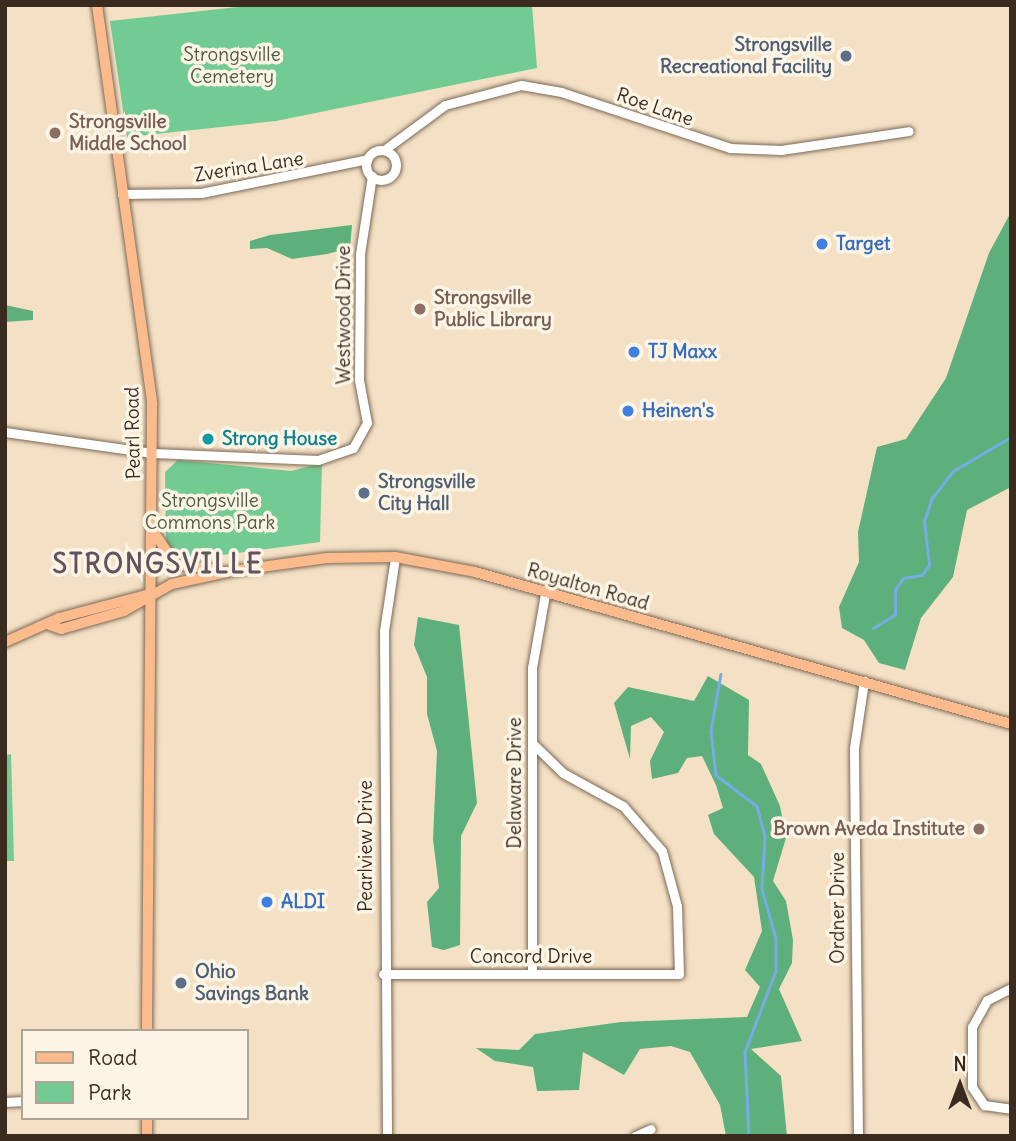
<!DOCTYPE html>
<html>
<head>
<meta charset="utf-8">
<style>
  body { margin:0 }
  #map { position:relative; width:1016px; height:1141px; overflow:hidden; background:#f4e0c4; font-family:Delius,sans-serif }
  div>[style] { position:absolute }
  .green>* { inset:0; background:#72cb92 }
  .forest>* { inset:0; background:#5daf7c }
  .stream>* { height:2.5px; margin:-1.25px; padding:0 1.25px; transform-origin:1.25px; border-radius:1.25px; background:#73ade3 }
  .roads { filter:drop-shadow(0 0 2px #7c6a58) drop-shadow(0 0 2px #7c6a58) }
  .minor>* { height:9px; margin:-4.5px; padding:0 4.5px; transform-origin:4.5px; border-radius:4.5px; background:#fff }
  .minor>.ring { margin:-4.5px; padding:0; box-sizing:content-box; background:none; border:9px solid #fff; border-radius:50% }
  .major>* { height:10px; margin:-5px; padding:0 5px; transform-origin:5px; border-radius:5px; background:#fbbb8d }
  .dots>* { width:19px; height:19px; translate:-50% -50%; box-sizing:border-box; border:4px solid #fcf5e5; border-radius:50% }
  span { translate:-50% -50%; white-space:nowrap; text-align:center; line-height:1.15; -webkit-text-stroke:7px #fcf5e5; paint-order:stroke }
  .service-label { font-size:19px; color:#4e5e75; font-weight:700 }
  .right { translate:-100% -50%; text-align:right }
  .left { translate:0 -50%; text-align:left }
  .park-label { font-size:19px; color:#4c5a41 }
  .street-label { font-size:19px; color:#3b2a1e }
  .education-label { font-size:19px; color:#785e54; font-weight:700 }
  .shop-label { font-size:19px; color:#366cbe; font-weight:700 }
  .culture-label { font-size:19px; color:#0d838f; font-weight:700 }
  .district-label { font-size:26px; color:#64515e; font-weight:700; letter-spacing:2px }
  .frame { position:absolute; inset:0; border:7px solid #3b2a1e; pointer-events:none }
  .legend { position:absolute; left:21px; top:1029px; width:228px; height:91px; box-sizing:border-box; background:#fcf5e5; border:2px solid #afa495; margin:0; padding:9px 12px; list-style:none; font-size:21px; color:#3b2a1e }
  .legend li { display:flex; align-items:center; gap:14px; height:35px }
  .legend b { width:35px; border:2px solid #afa495 }
  .north { position:absolute; left:925px; top:1050px; width:70px; height:70px; -webkit-text-stroke:5px #fcf5e5; paint-order:stroke; rotate:0deg; font-size:19px; font-weight:700; line-height:28px; text-align:center; color:#3b2a1e }
  .north::after { content:''; display:block; margin:auto; width:24px; height:32px; background:#3b2a1e; clip-path:polygon(50% 0,100% 100%,50% 72%,0 100%) }
</style>
</head>
<body>
<div id="map">
  <div class="green">
    <i style="clip-path:polygon(257px 5px,532px 5px,537px 68px,276px 121px,127px 137px,110px 21px)"></i>
    <i style="clip-path:polygon(178px 460px,291px 471px,322px 463px,320px 542px,177px 561px,166px 546px,165px 472px)"></i>
    <i style="clip-path:polygon(11px 754px,14px 861px,5px 861px,5px 755px)"></i>
  </div>
  <div class="forest">
    <i style="clip-path:polygon(1011px 212px,1011px 487px,967px 510px,953px 577px,921px 618px,905px 670px,879px 663px,864px 640px,842px 628px,839px 607px,859px 562px,858px 532px,877px 447px,906px 439px,946px 378px,989px 253px)"></i>
    <i style="clip-path:polygon(352px 225px,350px 248px,327px 254px,292px 259px,267px 248px,250px 249px,250px 241px,270px 235px)"></i>
    <i style="clip-path:polygon(5px 305px,33px 311px,33px 320px,5px 322px)"></i>
    <i style="clip-path:polygon(418px 617px,459px 625px,477px 803px,461px 836px,460px 945px,444px 950px,432px 947px,427px 902px,439px 888px,433px 839px,437px 751px,427px 714px,427px 677px,414px 645px)"></i>
    <i style="clip-path:polygon(708px 676px,749px 700px,748px 755px,761px 764px,780px 806px,786px 838px,773px 881px,786px 901px,793px 940px,792px 963px,779px 989px,802px 1041px,751px 1049px,781px 1076px,787px 1136px,726px 1136px,720px 1105px,690px 1052px,671px 1046px,640px 1049px,624px 1075px,583px 1052px,579px 1090px,537px 1091px,533px 1067px,495px 1061px,476px 1048px,519px 1050px,535px 1034px,621px 1022px,747px 1017px,760px 987px,745px 970px,762px 931px,754px 877px,714px 834px,708px 815px,723px 808px,716px 785px,702px 756px,687px 758px,678px 773px,652px 779px,650px 761px,664px 732px,651px 717px,631px 726px,630px 759px,614px 703px,628px 687px,694px 701px)"></i>
  </div>
  <div class="stream">
    <i style="left:873px;top:628px;width:26px;rotate:-31deg"></i>
    <i style="left:895px;top:615px;width:25px;rotate:-90deg"></i>
    <i style="left:895px;top:590px;width:14px;rotate:-56deg"></i>
    <i style="left:903px;top:578px;width:19px;rotate:-9deg"></i>
    <i style="left:922px;top:575px;width:12px;rotate:-55deg"></i>
    <i style="left:929px;top:565px;width:44px;rotate:-96.5deg"></i>
    <i style="left:924px;top:521px;width:24px;rotate:-71deg"></i>
    <i style="left:932px;top:498px;width:34px;rotate:-52deg"></i>
    <i style="left:953px;top:471px;width:67px;rotate:-30.4deg"></i>
    <i style="left:721px;top:674px;width:58px;rotate:100deg"></i>
    <i style="left:711px;top:731px;width:44px;rotate:83.5deg"></i>
    <i style="left:716px;top:775px;width:51px;rotate:37.1deg"></i>
    <i style="left:757px;top:806px;width:31px;rotate:75deg"></i>
    <i style="left:765px;top:836px;width:53px;rotate:93.2deg"></i>
    <i style="left:762px;top:889px;width:51px;rotate:74.1deg"></i>
    <i style="left:776px;top:938px;width:33px;rotate:90deg"></i>
    <i style="left:776px;top:971px;width:87px;rotate:110.9deg"></i>
    <i style="left:745px;top:1052px;width:84px;rotate:87.3deg"></i>
  </div>
  <div class="roads">
    <div class="minor">
      <i style="left:384px;top:150px;width:76px;rotate:-36.4deg"></i>
      <i style="left:445px;top:105px;width:79px;rotate:-14.7deg"></i>
      <i style="left:521px;top:85px;width:41px;rotate:9.9deg"></i>
      <i style="left:561px;top:92px;width:178px;rotate:18.3deg"></i>
      <i style="left:730px;top:148px;width:51px;rotate:2.2deg"></i>
      <i style="left:781px;top:150px;width:129px;rotate:-8.4deg"></i>
      <i class="ring" style="left:366px;top:150px;width:21px;height:21px"></i>
      <i style="left:122px;top:194px;width:79px;rotate:-0.7deg"></i>
      <i style="left:201px;top:193px;width:170px;rotate:-11.5deg"></i>
      <i style="left:5px;top:432px;width:149px;rotate:8.1deg"></i>
      <i style="left:153px;top:453px;width:165px;rotate:2.4deg"></i>
      <i style="left:318px;top:460px;width:37px;rotate:-19deg"></i>
      <i style="left:353px;top:448px;width:29px;rotate:-61deg"></i>
      <i style="left:367px;top:423px;width:44px;rotate:-100.5deg"></i>
      <i style="left:359px;top:380px;width:126px;rotate:-89.5deg"></i>
      <i style="left:360px;top:254px;width:79px;rotate:-81.3deg"></i>
      <i style="left:383px;top:974px;width:296px"></i>
      <i style="left:679px;top:974px;width:68px;rotate:-91.7deg"></i>
      <i style="left:677px;top:906px;width:57px;rotate:-105.3deg"></i>
      <i style="left:662px;top:851px;width:60px;rotate:-130.9deg"></i>
      <i style="left:623px;top:806px;width:68px;rotate:-151.2deg"></i>
      <i style="left:563px;top:773px;width:43px;rotate:-135.9deg"></i>
      <i style="left:532px;top:974px;width:306px;rotate:-90deg"></i>
      <i style="left:532px;top:668px;width:75px;rotate:-80deg"></i>
      <i style="left:1011px;top:988px;width:27px;rotate:153deg"></i>
      <i style="left:987px;top:1000px;width:31px;rotate:119deg"></i>
      <i style="left:972px;top:1027px;width:60px;rotate:90deg"></i>
      <i style="left:972px;top:1087px;width:22px;rotate:56deg"></i>
      <i style="left:984px;top:1105px;width:27px;rotate:8deg"></i>
      <i style="left:5px;top:1102px;width:18px;rotate:-3deg"></i>
      <i style="left:387px;top:1136px;width:505px;rotate:-90.34deg"></i>
      <i style="left:384px;top:631px;width:75px;rotate:-81.5deg"></i>
      <i style="left:635px;top:1136px;width:17px;rotate:-24deg"></i>
      <i style="left:858px;top:1136px;width:388px;rotate:-90.6deg"></i>
      <i style="left:854px;top:748px;width:68px;rotate:-81.5deg"></i>
    </div>
    <div class="major">
      <i style="left:97px;top:5px;width:402px;rotate:82.1deg"></i>
      <i style="left:152px;top:403px;width:628px;rotate:90.46deg"></i>
      <i style="left:153px;top:531px;width:40px;rotate:56deg"></i>
      <i style="left:175px;top:564px;width:43px;rotate:7.9deg"></i>
      <i style="left:50px;top:625px;width:12px;rotate:20deg"></i>
      <i style="left:61px;top:629px;width:66px;rotate:-15.9deg"></i>
      <i style="left:124px;top:611px;width:55px;rotate:-29.4deg"></i>
      <i style="left:172px;top:584px;width:61px;rotate:-12.2deg"></i>
      <i style="left:232px;top:571px;width:96px;rotate:-7.8deg"></i>
      <i style="left:327px;top:558px;width:68px;rotate:-0.8deg"></i>
      <i style="left:395px;top:557px;width:81px;rotate:10.6deg"></i>
      <i style="left:475px;top:572px;width:557px;rotate:15.83deg"></i>
      <i style="left:5px;top:642px;width:59px;rotate:-24deg"></i>
      <i style="left:59px;top:618px;width:90px;rotate:-14.8deg"></i>
      <i style="left:147px;top:1136px;width:18px;rotate:-90deg"></i>
    </div>
  </div>
  <div class="dots">
    <i style="left:846px;top:56px;background:#5c6f8a"></i>
    <i style="left:55px;top:133px;background:#8d6e63"></i>
    <i style="left:822px;top:244px;background:#3f7fe0"></i>
    <i style="left:420px;top:309px;background:#8d6e63"></i>
    <i style="left:634px;top:352px;background:#3f7fe0"></i>
    <i style="left:628px;top:411px;background:#3f7fe0"></i>
    <i style="left:208px;top:439px;background:#0f9aa8"></i>
    <i style="left:364px;top:493px;background:#5c6f8a"></i>
    <i style="left:979px;top:829px;background:#8d6e63"></i>
    <i style="left:267px;top:902px;background:#3f7fe0"></i>
    <i style="left:181px;top:983px;background:#5c6f8a"></i>
  </div>
  <div class="service-label">
    <span class="right" style="left:832px;top:56px">Strongsville<br>Recreational Facility</span>
    <span class="left" style="left:378px;top:493px">Strongsville<br>City Hall</span>
    <span class="left" style="left:195px;top:983px">Ohio<br>Savings Bank</span>
  </div>
  <div class="park-label">
    <span style="left:232px;top:66px">Strongsville<br>Cemetery</span>
    <span style="left:210px;top:512px">Strongsville<br>Commons Park</span>
  </div>
  <div class="street-label">
    <span style="left:655px;top:107px;rotate:19deg">Roe Lane</span>
    <span style="left:249px;top:167px;rotate:-9deg">Zverina Lane</span>
    <span style="left:344px;top:315px;rotate:-90deg">Westwood Drive</span>
    <span style="left:133px;top:433px;rotate:-91deg">Pearl Road</span>
    <span style="left:588px;top:587px;rotate:16deg">Royalton Road</span>
    <span style="left:515px;top:783px;rotate:-90deg">Delaware Drive</span>
    <span style="left:366px;top:846px;rotate:-90deg">Pearlview Drive</span>
    <span style="left:838px;top:908px;rotate:-90deg">Ordner Drive</span>
    <span style="left:531px;top:957px">Concord Drive</span>
  </div>
  <div class="education-label">
    <span class="left" style="left:69px;top:133px">Strongsville<br>Middle School</span>
    <span class="left" style="left:434px;top:309px">Strongsville<br>Public Library</span>
    <span class="right" style="left:965px;top:829px">Brown Aveda Institute</span>
  </div>
  <div class="shop-label">
    <span class="left" style="left:836px;top:244px">Target</span>
    <span class="left" style="left:648px;top:352px">TJ Maxx</span>
    <span class="left" style="left:642px;top:411px">Heinen's</span>
    <span class="left" style="left:281px;top:902px">ALDI</span>
  </div>
  <div class="culture-label">
    <span class="left" style="left:222px;top:439px">Strong House</span>
  </div>
  <div class="district-label">
    <span style="left:158px;top:564px">STRONGSVILLE</span>
  </div>
  <div class="frame"></div>
  <ul class="legend">
  <li><b style="height:9px;background:#fbbb8d"></b>Road</li>
  <li><b style="height:19px;background:#72cb92"></b>Park</li>
  </ul>
  <div class="north">N</div>
</div>
</body>
</html>
